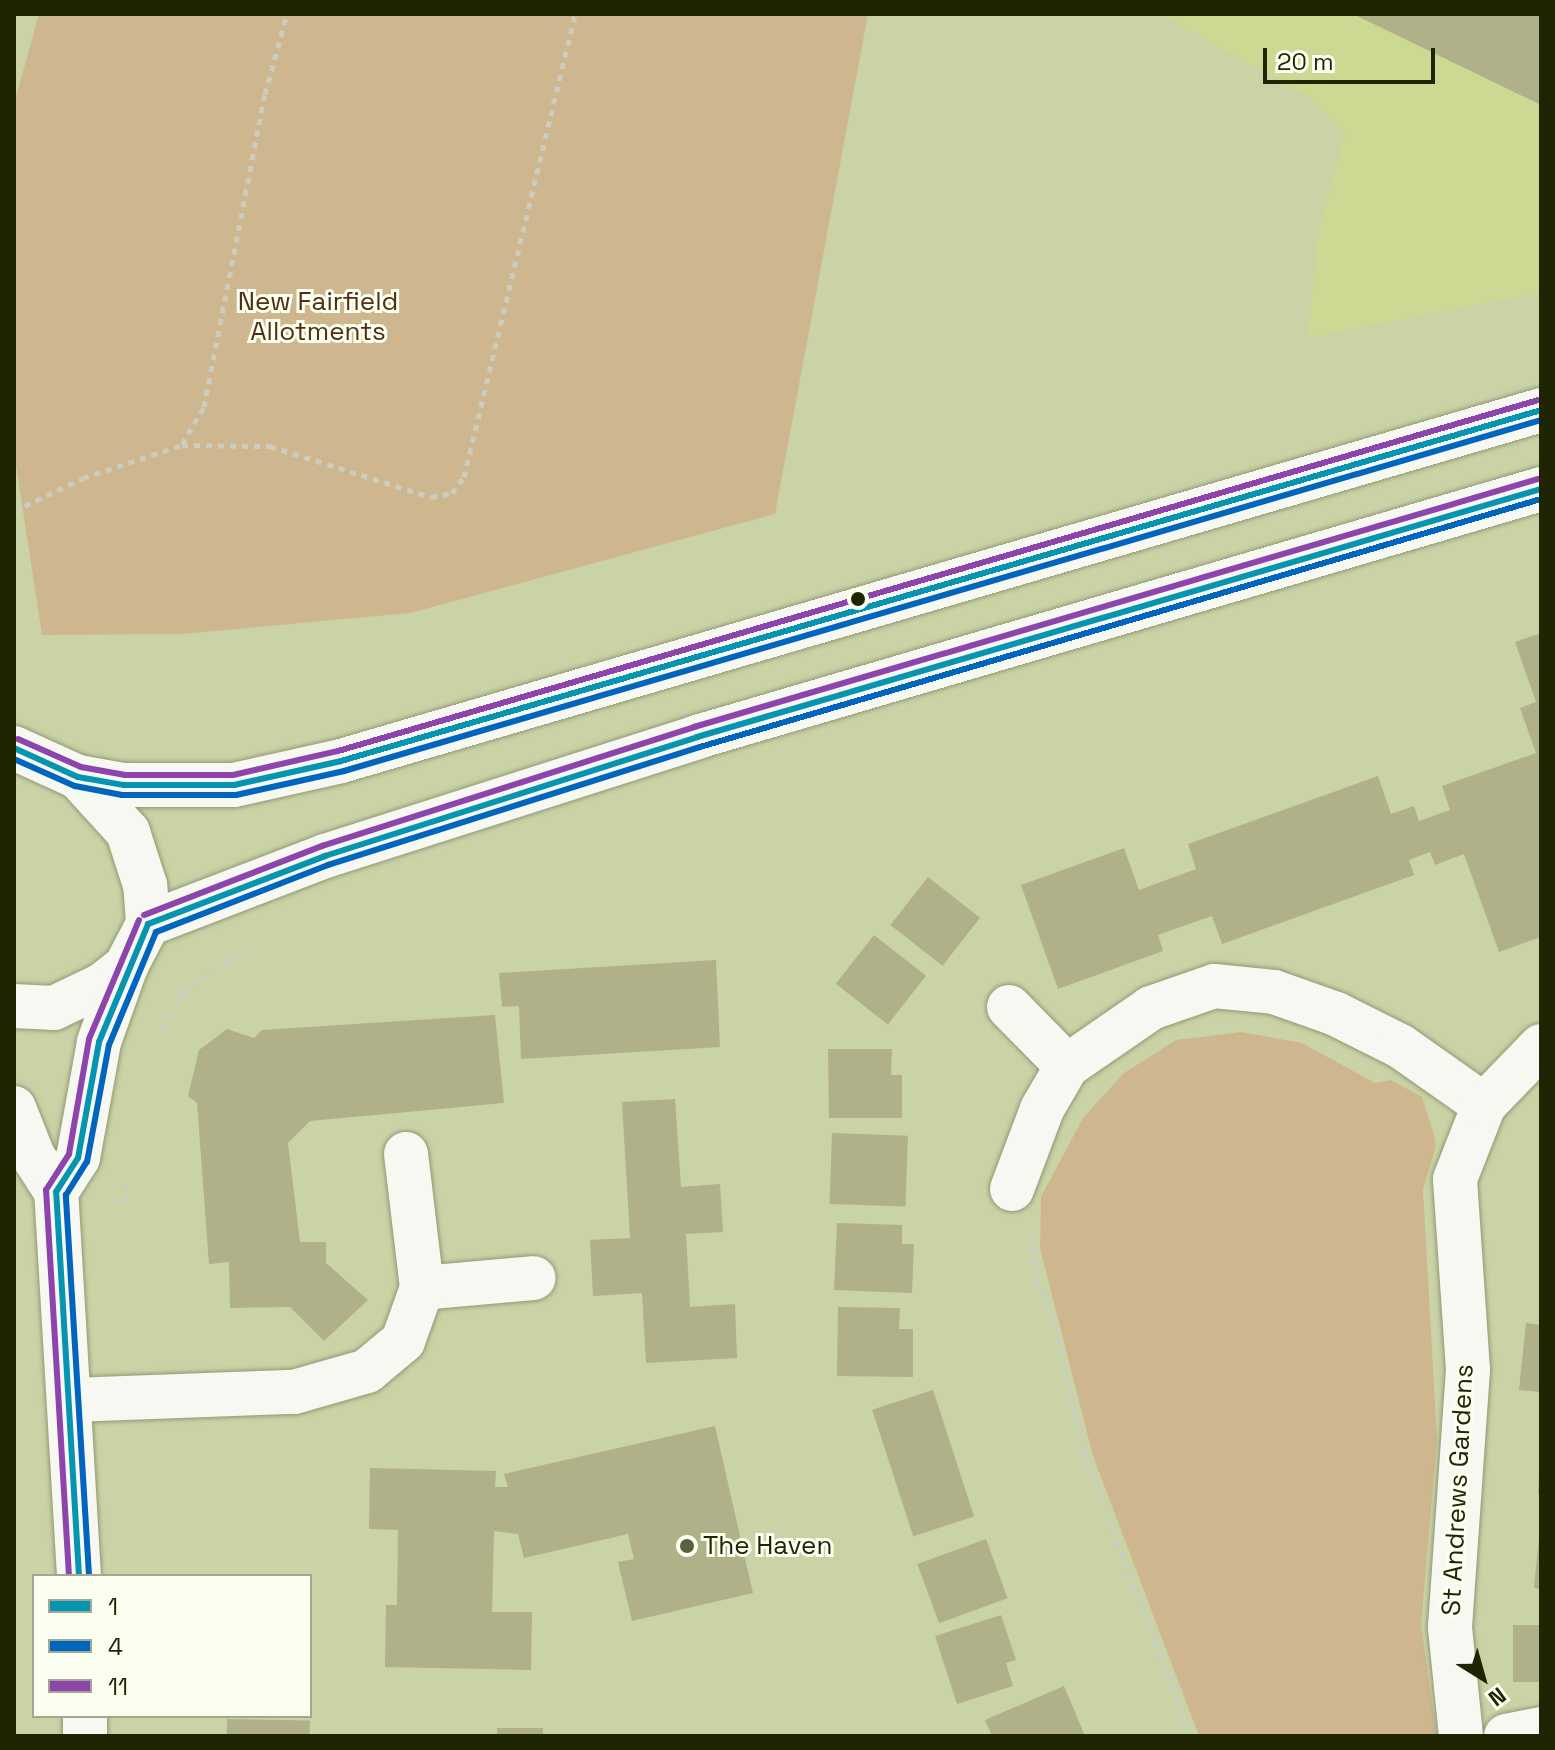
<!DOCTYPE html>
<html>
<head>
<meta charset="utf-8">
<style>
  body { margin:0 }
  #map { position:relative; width:1555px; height:1750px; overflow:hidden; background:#cad3a6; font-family:"Space Grotesk",sans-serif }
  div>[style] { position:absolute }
  .built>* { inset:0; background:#ccd993 }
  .green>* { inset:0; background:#ceb78e }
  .building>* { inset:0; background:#b0b089; transform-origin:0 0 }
  .path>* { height:5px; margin-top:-2.5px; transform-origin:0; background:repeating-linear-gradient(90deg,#cbcdc0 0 6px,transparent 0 12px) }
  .roads { filter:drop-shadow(0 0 2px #929975) drop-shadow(0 0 2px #929975) }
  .minor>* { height:44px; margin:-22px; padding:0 22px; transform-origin:22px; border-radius:22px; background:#f7f8f2 }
  .major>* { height:44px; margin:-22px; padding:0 22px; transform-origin:22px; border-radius:22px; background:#f7f8f2 }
  .bus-1>* { height:6px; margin:-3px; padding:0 3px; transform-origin:3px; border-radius:3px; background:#0595b0 }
  .bus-2>* { height:6px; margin:-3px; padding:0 3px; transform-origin:3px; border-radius:3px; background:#0065bd }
  .bus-3>* { height:6px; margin:-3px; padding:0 3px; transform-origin:3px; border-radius:3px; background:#8e44ad }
  .dots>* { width:22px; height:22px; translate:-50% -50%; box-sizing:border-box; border:4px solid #fbffef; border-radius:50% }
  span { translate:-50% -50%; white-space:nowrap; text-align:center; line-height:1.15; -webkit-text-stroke:6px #fbffef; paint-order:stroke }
  .park-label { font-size:26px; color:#4f3016 }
  .street-label { font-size:26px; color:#1f2403 }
  .poi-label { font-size:26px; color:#1f2403 }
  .left { translate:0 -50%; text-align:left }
  .frame { position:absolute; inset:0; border:16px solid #1f2403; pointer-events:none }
  .legend { position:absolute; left:32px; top:1574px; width:280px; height:144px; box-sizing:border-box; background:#fbffef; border:2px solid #a3a791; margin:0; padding:10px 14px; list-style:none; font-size:24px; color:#1f2403 }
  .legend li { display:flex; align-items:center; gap:16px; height:40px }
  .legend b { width:40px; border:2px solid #a3a791 }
  .north { position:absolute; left:1443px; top:1638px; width:80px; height:80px; -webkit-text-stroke:6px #fbffef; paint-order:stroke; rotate:143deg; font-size:22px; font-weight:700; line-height:32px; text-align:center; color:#1f2403 }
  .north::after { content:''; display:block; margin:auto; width:28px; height:36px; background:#1f2403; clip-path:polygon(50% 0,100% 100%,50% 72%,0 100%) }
  .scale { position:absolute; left:1263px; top:48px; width:172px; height:36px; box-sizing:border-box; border:4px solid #1f2403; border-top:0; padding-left:10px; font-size:24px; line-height:28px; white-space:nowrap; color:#1f2403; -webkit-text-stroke:6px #fbffef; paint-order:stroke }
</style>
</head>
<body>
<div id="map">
  <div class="built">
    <i style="clip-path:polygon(1160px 14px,1541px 14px,1541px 292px,1308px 338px,1319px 228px,1345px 135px,1310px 98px)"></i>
  </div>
  <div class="green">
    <i style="clip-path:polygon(39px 14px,868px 14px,775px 514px,410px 613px,182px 634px,42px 635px,14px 452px,14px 104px)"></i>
    <i style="clip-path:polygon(1241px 1032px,1302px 1043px,1375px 1083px,1391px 1080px,1422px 1097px,1434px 1135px,1436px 1146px,1423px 1190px,1437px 1439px,1421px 1625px,1437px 1736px,1199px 1736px,1093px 1456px,1040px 1248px,1041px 1197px,1083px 1118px,1124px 1073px,1176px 1040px)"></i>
  </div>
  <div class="building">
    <i style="clip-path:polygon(1353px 14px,1541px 14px,1541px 105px)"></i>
    <i style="clip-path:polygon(1541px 633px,1541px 937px,1499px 952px,1464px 854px,1435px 865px,1430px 852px,1409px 860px,1414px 875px,1222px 944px,1212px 916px,1186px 925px,1158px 935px,1163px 951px,1058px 989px,1021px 885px,1124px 848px,1139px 890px,1196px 869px,1188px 844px,1378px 776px,1391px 814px,1414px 806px,1419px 821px,1450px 810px,1442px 786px,1536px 753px,1520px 708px,1536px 702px,1515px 642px)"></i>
    <i style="left:928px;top:877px;width:66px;height:61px;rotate:38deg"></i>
    <i style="left:874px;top:935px;width:66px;height:62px;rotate:38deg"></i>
    <i style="clip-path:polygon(716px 960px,720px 1047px,521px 1059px,519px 1006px,502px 1007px,499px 973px)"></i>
    <i style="clip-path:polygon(495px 1015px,504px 1103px,310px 1121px,288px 1143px,300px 1242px,326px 1242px,326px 1263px,368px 1300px,324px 1341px,290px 1307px,230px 1308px,229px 1262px,209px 1264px,197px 1103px,188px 1096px,199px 1050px,227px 1029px,254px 1038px,262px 1030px)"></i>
    <i style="clip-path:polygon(828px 1049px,892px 1049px,891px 1075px,902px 1075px,902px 1118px,829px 1118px)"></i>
    <i style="clip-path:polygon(675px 1099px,681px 1187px,720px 1184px,723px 1232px,686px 1234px,690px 1307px,735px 1304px,737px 1358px,646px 1363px,642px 1293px,593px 1296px,590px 1240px,630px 1238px,622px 1102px)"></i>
    <i style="left:832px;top:1133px;width:76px;height:71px;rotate:2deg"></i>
    <i style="clip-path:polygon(837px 1223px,902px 1225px,902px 1244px,914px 1244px,912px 1293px,834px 1290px)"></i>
    <i style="clip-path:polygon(838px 1307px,900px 1308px,899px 1329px,913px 1329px,913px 1377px,837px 1376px)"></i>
    <i style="clip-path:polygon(1526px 1323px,1541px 1325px,1541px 1392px,1519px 1390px)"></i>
    <i style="left:933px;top:1390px;width:133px;height:64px;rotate:72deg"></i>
    <i style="clip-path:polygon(715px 1426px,753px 1593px,632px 1621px,618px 1562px,634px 1559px,628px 1534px,524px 1558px,518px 1534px,494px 1531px,492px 1612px,532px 1612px,531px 1670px,385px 1667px,386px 1605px,397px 1605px,398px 1530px,369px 1529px,370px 1468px,496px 1471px,495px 1487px,508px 1487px,504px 1474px)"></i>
    <i style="clip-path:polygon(1539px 1473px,1541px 1473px,1541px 1494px,1538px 1494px)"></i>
    <i style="clip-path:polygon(1539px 1537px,1541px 1538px,1541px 1589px,1534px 1588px)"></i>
    <i style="left:986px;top:1539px;width:63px;height:73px;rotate:70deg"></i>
    <i style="clip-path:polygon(1001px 1615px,1016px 1660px,1006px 1663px,1013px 1686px,957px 1704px,935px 1636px)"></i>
    <i style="left:1513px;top:1625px;width:28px;height:57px"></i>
    <i style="clip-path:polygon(1064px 1686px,1085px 1736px,992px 1736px,985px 1720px)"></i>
    <i style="left:227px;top:1719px;width:83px;height:17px;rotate:1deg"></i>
    <i style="left:543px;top:1728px;width:8px;height:46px;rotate:90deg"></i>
  </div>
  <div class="path">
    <i style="left:182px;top:444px;width:43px;rotate:-59.3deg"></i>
    <i style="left:204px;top:407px;width:319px;rotate:-79deg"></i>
    <i style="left:265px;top:94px;width:83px;rotate:-74.6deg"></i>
    <i style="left:14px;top:511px;width:76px;rotate:-25.6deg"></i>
    <i style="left:83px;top:478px;width:104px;rotate:-18.4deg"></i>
    <i style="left:182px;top:445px;width:88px;rotate:0.7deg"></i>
    <i style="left:270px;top:446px;width:169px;rotate:17.6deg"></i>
    <i style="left:431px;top:497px;width:21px;rotate:-11deg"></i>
    <i style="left:452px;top:493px;width:20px;rotate:-53deg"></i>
    <i style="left:464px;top:477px;width:476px;rotate:-76.5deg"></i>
    <i style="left:162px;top:1028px;width:42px;rotate:-58.6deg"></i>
    <i style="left:184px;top:992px;width:75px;rotate:-36.9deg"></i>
    <i style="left:112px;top:1201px;width:14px"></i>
    <i style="left:126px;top:1201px;width:21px;rotate:-87deg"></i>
    <i style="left:1033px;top:1235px;width:45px;rotate:84.9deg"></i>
    <i style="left:1037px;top:1280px;width:50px;rotate:67.6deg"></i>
    <i style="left:1056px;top:1326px;width:127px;rotate:77.7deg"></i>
    <i style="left:1083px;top:1450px;width:305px;rotate:69.5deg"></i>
  </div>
  <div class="roads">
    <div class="minor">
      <i style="left:1009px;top:1007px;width:83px;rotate:45.5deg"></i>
      <i style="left:1012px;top:1189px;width:85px;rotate:-69.4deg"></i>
      <i style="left:1042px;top:1109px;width:50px;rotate:-59.8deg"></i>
      <i style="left:1067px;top:1066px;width:102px;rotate:-34.6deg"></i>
      <i style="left:1151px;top:1008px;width:67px;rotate:-19.2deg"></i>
      <i style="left:1214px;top:986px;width:60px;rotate:5.7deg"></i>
      <i style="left:1274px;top:992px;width:66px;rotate:19.5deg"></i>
      <i style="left:1336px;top:1014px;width:72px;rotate:26.6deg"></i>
      <i style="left:1400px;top:1046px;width:103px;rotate:35.1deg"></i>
      <i style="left:422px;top:1288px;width:112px;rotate:-5.1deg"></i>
      <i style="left:71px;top:1400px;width:223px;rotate:-2.1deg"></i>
      <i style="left:294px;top:1392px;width:76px;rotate:-16deg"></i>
      <i style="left:367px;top:1371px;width:47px;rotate:-39.8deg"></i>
      <i style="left:403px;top:1341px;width:56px;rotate:-70.3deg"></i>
      <i style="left:422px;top:1288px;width:135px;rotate:-96.8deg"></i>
      <i style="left:1461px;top:1736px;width:110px;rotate:-95.8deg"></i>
      <i style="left:1450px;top:1627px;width:258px;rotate:-86deg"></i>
      <i style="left:1468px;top:1370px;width:191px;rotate:-93.9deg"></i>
      <i style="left:1455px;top:1179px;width:79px;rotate:-68.6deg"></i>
      <i style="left:1484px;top:1105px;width:82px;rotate:-46deg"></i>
      <i style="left:1506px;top:1736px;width:36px;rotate:-11deg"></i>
    </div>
    <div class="major">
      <i style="left:14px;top:748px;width:70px;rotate:24.4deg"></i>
      <i style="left:78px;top:777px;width:47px;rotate:9.9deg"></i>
      <i style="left:124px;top:785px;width:110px"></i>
      <i style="left:234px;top:785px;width:110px;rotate:-12.6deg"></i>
      <i style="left:341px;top:761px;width:1250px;rotate:-16.3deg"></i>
      <i style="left:148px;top:924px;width:190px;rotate:-21deg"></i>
      <i style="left:325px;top:856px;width:391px;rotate:-17.7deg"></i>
      <i style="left:697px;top:737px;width:880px;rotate:-16.37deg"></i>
      <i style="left:14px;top:1006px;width:40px;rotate:2.9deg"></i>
      <i style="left:54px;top:1008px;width:53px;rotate:-25.6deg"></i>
      <i style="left:102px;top:985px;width:31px;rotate:-38deg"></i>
      <i style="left:126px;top:966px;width:47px;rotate:-62.4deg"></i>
      <i style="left:148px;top:924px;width:39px;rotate:-94deg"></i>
      <i style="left:145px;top:885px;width:56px;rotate:-107.8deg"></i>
      <i style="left:128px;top:832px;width:74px;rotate:-132.3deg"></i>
      <i style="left:14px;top:1108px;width:52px;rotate:68.4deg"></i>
      <i style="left:33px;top:1156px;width:43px;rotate:57.4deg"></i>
      <i style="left:79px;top:1576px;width:385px;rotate:-93.4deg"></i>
      <i style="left:56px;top:1192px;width:40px;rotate:-57.1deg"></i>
      <i style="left:78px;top:1158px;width:118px;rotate:-79.7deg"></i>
      <i style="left:99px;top:1042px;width:81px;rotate:-70.4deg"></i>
      <i style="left:85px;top:1736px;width:20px;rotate:-90deg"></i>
    </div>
  </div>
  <div class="bus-1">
    <i style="left:14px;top:748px;width:70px;rotate:24.4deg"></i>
    <i style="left:78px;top:777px;width:47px;rotate:9.9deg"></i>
    <i style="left:124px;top:785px;width:110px"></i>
    <i style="left:234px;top:785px;width:110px;rotate:-12.6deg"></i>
    <i style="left:341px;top:761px;width:1250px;rotate:-16.3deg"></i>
    <i style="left:148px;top:924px;width:190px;rotate:-21deg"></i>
    <i style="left:325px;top:856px;width:391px;rotate:-17.7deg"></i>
    <i style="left:697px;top:737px;width:880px;rotate:-16.37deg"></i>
    <i style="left:79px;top:1576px;width:385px;rotate:-93.4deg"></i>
    <i style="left:56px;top:1192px;width:40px;rotate:-57.1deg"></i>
    <i style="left:78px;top:1158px;width:118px;rotate:-79.7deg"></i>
    <i style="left:99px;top:1042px;width:128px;rotate:-67.4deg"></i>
  </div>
  <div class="bus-2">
    <i style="left:14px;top:759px;width:67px;rotate:23.9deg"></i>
    <i style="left:75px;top:786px;width:48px;rotate:10.8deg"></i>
    <i style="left:122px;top:795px;width:114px"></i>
    <i style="left:236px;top:795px;width:111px;rotate:-12.5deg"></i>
    <i style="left:344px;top:771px;width:1247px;rotate:-16.34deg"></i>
    <i style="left:89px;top:1575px;width:381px;rotate:-93.5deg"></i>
    <i style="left:66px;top:1195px;width:39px;rotate:-58deg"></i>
    <i style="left:87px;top:1162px;width:119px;rotate:-79.4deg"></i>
    <i style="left:109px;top:1045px;width:122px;rotate:-67.4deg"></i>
    <i style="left:156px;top:932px;width:185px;rotate:-21.3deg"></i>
    <i style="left:328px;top:865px;width:390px;rotate:-17.6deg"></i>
    <i style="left:700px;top:747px;width:877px;rotate:-16.43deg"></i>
  </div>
  <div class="bus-3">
    <i style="left:18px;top:739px;width:69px;rotate:24deg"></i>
    <i style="left:81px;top:767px;width:45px;rotate:10.3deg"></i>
    <i style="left:125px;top:775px;width:108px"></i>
    <i style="left:233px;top:775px;width:108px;rotate:-12.9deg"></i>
    <i style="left:338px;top:751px;width:1250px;rotate:-16.3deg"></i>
    <i style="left:144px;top:915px;width:191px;rotate:-21.2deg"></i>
    <i style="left:322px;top:846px;width:391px;rotate:-17.7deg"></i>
    <i style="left:694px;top:727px;width:880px;rotate:-16.37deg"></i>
    <i style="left:69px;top:1576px;width:387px;rotate:-93.4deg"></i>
    <i style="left:46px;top:1190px;width:43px;rotate:-57.4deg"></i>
    <i style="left:69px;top:1154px;width:117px;rotate:-80.1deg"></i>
    <i style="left:89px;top:1039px;width:129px;rotate:-67.2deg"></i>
  </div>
  <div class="dots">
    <i style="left:858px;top:599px;background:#1f2403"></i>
    <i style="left:687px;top:1546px;background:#5b613c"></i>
  </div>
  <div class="park-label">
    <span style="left:318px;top:317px">New Fairfield<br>Allotments</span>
  </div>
  <div class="street-label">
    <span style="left:1458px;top:1490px;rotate:-87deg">St Andrews Gardens</span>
  </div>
  <div class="poi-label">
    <span class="left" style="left:703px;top:1546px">The Haven</span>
  </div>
  <div class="frame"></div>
  <ul class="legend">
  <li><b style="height:10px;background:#0595b0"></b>1</li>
  <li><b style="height:10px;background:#0065bd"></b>4</li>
  <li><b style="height:10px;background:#8e44ad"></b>11</li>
  </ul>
  <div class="north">N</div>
  <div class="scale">20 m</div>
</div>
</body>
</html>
